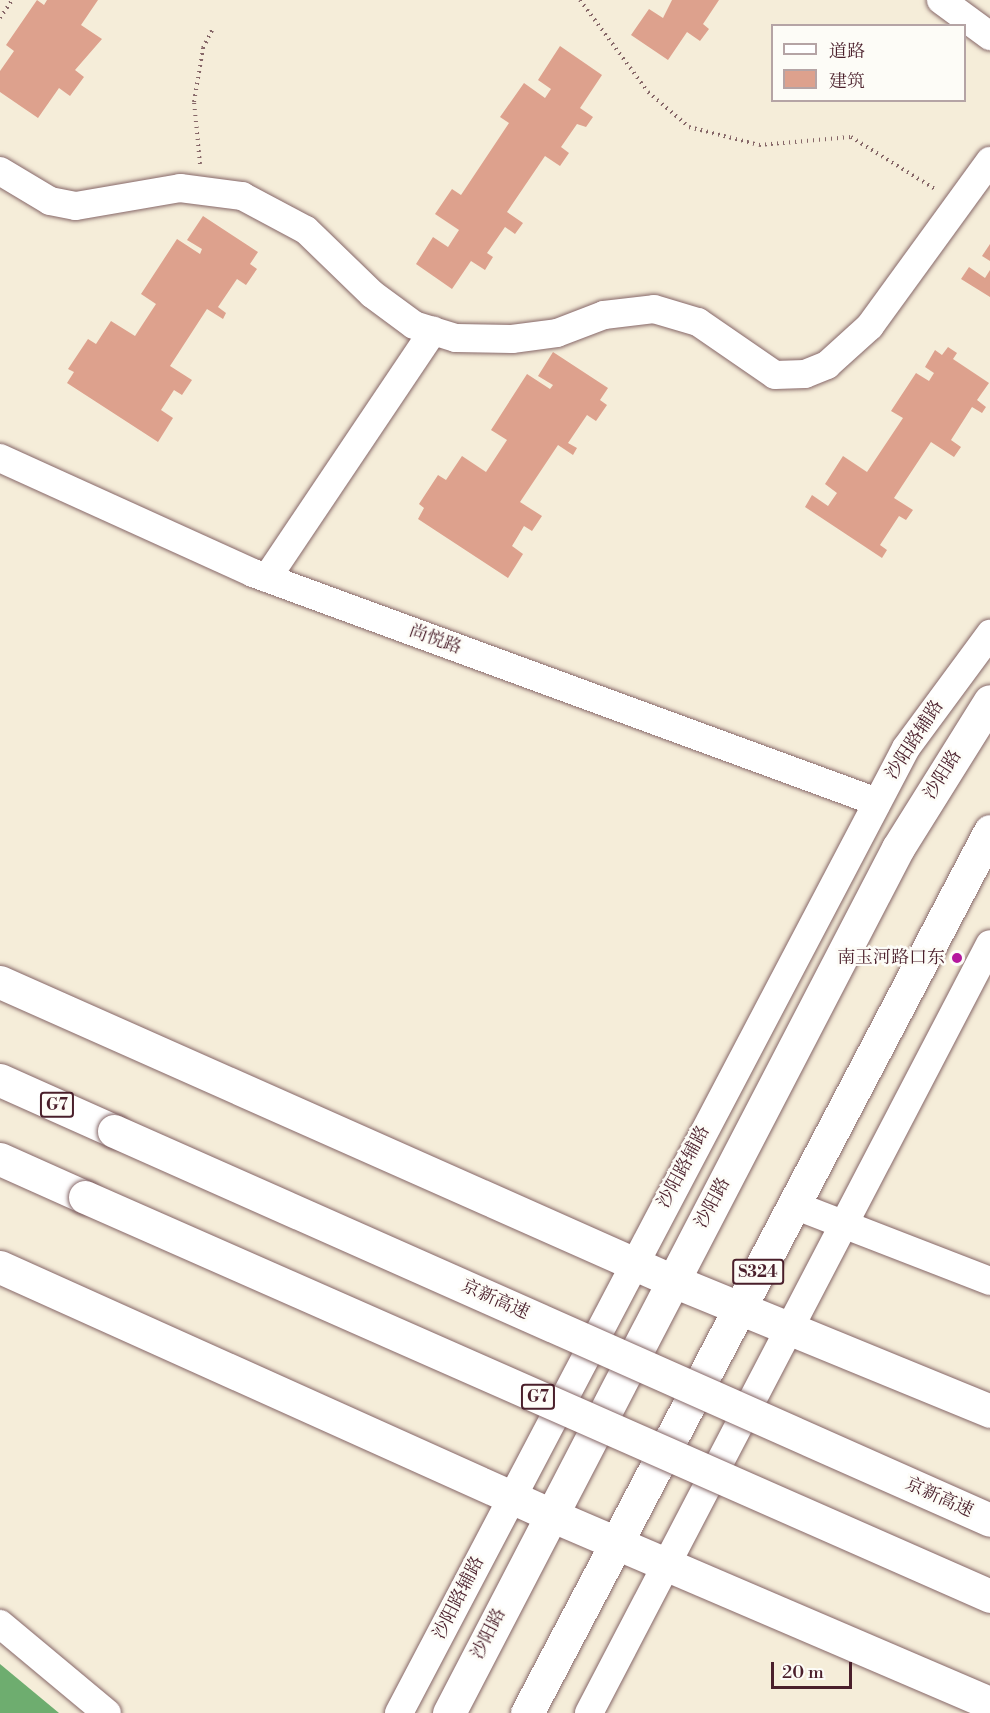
<!DOCTYPE html>
<html>
<head>
<meta charset="utf-8">
<style>
  body { margin:0 }
  #map { position:relative; width:990px; height:1713px; overflow:hidden; background:#f5edd9; font-family:"Libre Bodoni","Noto Serif SC",serif }
  div>[style] { position:absolute }
  .forest>* { inset:0; background:#6ead6f }
  .building>* { inset:0; background:#dda18d }
  .path>* { height:4px; margin-top:-2px; transform-origin:0; background:repeating-linear-gradient(90deg,#866768 0 1.5px,transparent 0 6px) }
  .roads { filter:drop-shadow(0 0 2px #866768) drop-shadow(0 0 2px #866768) }
  .minor>* { height:28px; margin:-14px; padding:0 14px; transform-origin:14px; border-radius:14px; background:#fff }
  .major>* { height:33px; margin:-16.5px; padding:0 16.5px; transform-origin:16.5px; border-radius:16.5px; background:#fff }
  .highway>* { height:33px; margin:-16.5px; padding:0 16.5px; transform-origin:16.5px; border-radius:16.5px; background:#fff }
  .bridges { filter:drop-shadow(0 0 2px #866768) drop-shadow(0 0 2px #866768) }
  .highway-bridge>* { height:33px; margin:-16.5px; padding:0 16.5px; transform-origin:16.5px; border-radius:16.5px; background:#fff }
  .dots>* { width:16px; height:16px; translate:-50% -50%; box-sizing:border-box; border:3px solid #fdfcf7; border-radius:50% }
  span { translate:-50% -50%; white-space:nowrap; text-align:center; line-height:1.15; -webkit-text-stroke:5px #fdfcf7; paint-order:stroke }
  .shield-label span { padding:2px 4px; background:#fdfcf7; border:2px solid; border-radius:4px; -webkit-text-stroke-width:0 }
  .shield-label { font-size:16px; color:#4a1f2b; font-weight:700 }
  .street-label { font-size:18px; color:#4a1f2b }
  .poi-label { font-size:18px; color:#4a1f2b }
  .right { translate:-100% -50%; text-align:right }
  .legend { position:absolute; left:771px; top:24px; width:195px; height:78px; box-sizing:border-box; background:#fdfcf7; border:2px solid #b5a4a5; margin:0; padding:8px 10px; list-style:none; font-size:18px; color:#4a1f2b }
  .legend li { display:flex; align-items:center; gap:12px; height:30px }
  .legend b { width:30px; border:2px solid #b5a4a5 }
  .scale { position:absolute; left:771px; top:1662px; width:81px; height:27px; box-sizing:border-box; border:3px solid #4a1f2b; border-top:0; padding-left:8px; font-size:18px; line-height:21px; white-space:nowrap; color:#4a1f2b; -webkit-text-stroke:4px #fdfcf7; paint-order:stroke }
</style>
</head>
<body>
<div id="map">
  <div class="forest">
    <i style="clip-path:polygon(0 1664px,59px 1713px,0 1713px)"></i>
  </div>
  <div class="building">
    <i style="clip-path:polygon(37px 0,44px 5px,47px 0,98px 0,81px 25px,102px 39px,75px 70px,84px 77px,70px 96px,59px 88px,38px 118px,0 92px,0 71px,14px 51px,6px 45px)"></i>
    <i style="clip-path:polygon(672px 0,719px 0,703px 24px,709px 29px,700px 41px,687px 32px,668px 60px,631px 35px,649px 9px,663px 18px)"></i>
    <i style="clip-path:polygon(560px 46px,602px 75px,580px 108px,593px 117px,586px 127px,577px 124px,561px 147px,569px 153px,560px 166px,545px 156px,507px 212px,523px 223px,515px 234px,505px 227px,487px 253px,493px 257px,485px 270px,471px 261px,452px 289px,416px 264px,433px 237px,448px 247px,459px 230px,435px 214px,452px 189px,461px 195px,509px 123px,500px 117px,524px 83px,545px 98px,551px 89px,538px 80px)"></i>
    <i style="clip-path:polygon(203px 216px,258px 252px,250px 264px,257px 269px,246px 285px,237px 279px,218px 307px,226px 313px,223px 319px,207px 309px,170px 366px,192px 380px,182px 395px,174px 390px,161px 410px,173px 418px,158px 442px,67px 383px,74px 372px,68px 369px,88px 339px,96px 344px,111px 321px,135px 336px,156px 304px,141px 294px,177px 239px,200px 254px,202px 249px,187px 240px)"></i>
    <i style="clip-path:polygon(990px 244px,990px 261px,982px 256px)"></i>
    <i style="clip-path:polygon(969px 267px,985px 278px,990px 270px,990px 297px,961px 279px)"></i>
    <i style="clip-path:polygon(948px 347px,957px 353px,953px 359px,989px 383px,977px 400px,986px 407px,982px 413px,972px 407px,951px 440px,961px 447px,954px 457px,931px 442px,894px 498px,913px 510px,906px 520px,899px 516px,880px 545px,887px 550px,882px 558px,805px 507px,812px 495px,828px 506px,837px 493px,825px 484px,843px 456px,867px 472px,903px 418px,891px 411px,916px 373px,929px 381px,934px 373px,925px 367px,935px 350px,942px 355px)"></i>
    <i style="clip-path:polygon(553px 352px,608px 388px,600px 400px,607px 405px,596px 421px,587px 415px,568px 443px,577px 448px,573px 455px,558px 445px,520px 502px,542px 516px,532px 531px,524px 526px,512px 546px,523px 554px,508px 578px,418px 519px,424px 508px,419px 504px,438px 475px,446px 480px,462px 456px,486px 472px,507px 440px,491px 430px,527px 374px,550px 389px,553px 385px,538px 376px)"></i>
  </div>
  <div class="path">
    <i style="left:580px;top:0;width:114px;rotate:53.5deg"></i>
    <i style="left:648px;top:92px;width:54px;rotate:40.5deg"></i>
    <i style="left:689px;top:127px;width:72px;rotate:14.4deg"></i>
    <i style="left:759px;top:145px;width:92px;rotate:-5deg"></i>
    <i style="left:851px;top:137px;width:99px;rotate:31.8deg"></i>
    <i style="left:0;top:18px;width:22px;rotate:-56deg"></i>
    <i style="left:200px;top:164px;width:62px;rotate:-95.5deg"></i>
    <i style="left:194px;top:102px;width:55px;rotate:-80.5deg"></i>
    <i style="left:203px;top:48px;width:22px;rotate:-63deg"></i>
  </div>
  <div class="roads">
    <div class="minor">
      <i style="left:941px;top:0;width:61px;rotate:36.3deg"></i>
      <i style="left:0;top:171px;width:58px;rotate:31deg"></i>
      <i style="left:50px;top:201px;width:26px;rotate:11deg"></i>
      <i style="left:76px;top:206px;width:106px;rotate:-9.8deg"></i>
      <i style="left:180px;top:188px;width:63px;rotate:7.4deg"></i>
      <i style="left:242px;top:196px;width:72px;rotate:28deg"></i>
      <i style="left:306px;top:230px;width:92px;rotate:44.1deg"></i>
      <i style="left:372px;top:294px;width:52px;rotate:36.4deg"></i>
      <i style="left:414px;top:325px;width:44px;rotate:17.2deg"></i>
      <i style="left:456px;top:338px;width:56px;rotate:1deg"></i>
      <i style="left:512px;top:339px;width:45px;rotate:-7.6deg"></i>
      <i style="left:557px;top:333px;width:50px;rotate:-21deg"></i>
      <i style="left:604px;top:315px;width:50px;rotate:-6.8deg"></i>
      <i style="left:654px;top:309px;width:46px;rotate:16.5deg"></i>
      <i style="left:698px;top:322px;width:93px;rotate:34.5deg"></i>
      <i style="left:775px;top:375px;width:30px;rotate:-2deg"></i>
      <i style="left:805px;top:374px;width:24px;rotate:-22deg"></i>
      <i style="left:827px;top:365px;width:58px;rotate:-42.2deg"></i>
      <i style="left:870px;top:326px;width:204px;rotate:-54deg"></i>
      <i style="left:0;top:458px;width:278px;rotate:24.4deg"></i>
      <i style="left:253px;top:573px;width:665px;rotate:20.15deg"></i>
      <i style="left:267px;top:578px;width:298px;rotate:-56.1deg"></i>
      <i style="left:794px;top:1205px;width:210px;rotate:21.2deg"></i>
      <i style="left:0;top:1624px;width:139px;rotate:39.8deg"></i>
      <i style="left:399px;top:1713px;width:1090px;rotate:-62.28deg"></i>
      <i style="left:906px;top:748px;width:142px;rotate:-53.6deg"></i>
      <i style="left:589px;top:1713px;width:867px;rotate:-62.46deg"></i>
    </div>
    <div class="major">
      <i style="left:449px;top:1713px;width:975px;rotate:-62.57deg"></i>
      <i style="left:898px;top:848px;width:173px;rotate:-58deg"></i>
      <i style="left:527px;top:1713px;width:996px;rotate:-62.3deg"></i>
    </div>
    <div class="highway">
      <i style="left:0;top:982px;width:734px;rotate:23.95deg"></i>
      <i style="left:671px;top:1280px;width:345px;rotate:22.3deg"></i>
      <i style="left:0;top:1080px;width:125px;rotate:24.1deg"></i>
      <i style="left:0;top:1159px;width:93px;rotate:24.1deg"></i>
      <i style="left:0;top:1267px;width:604px;rotate:24.23deg"></i>
      <i style="left:551px;top:1515px;width:478px;rotate:23.2deg"></i>
    </div>
  </div>
  <div class="bridges">
    <div class="highway-bridge">
      <i style="left:114px;top:1131px;width:958px;rotate:23.94deg"></i>
      <i style="left:85px;top:1197px;width:989px;rotate:23.79deg"></i>
    </div>
  </div>
  <div class="dots">
    <i style="left:957px;top:958px;background:#b5179e"></i>
  </div>
  <div class="shield-label">
    <span style="left:57px;top:1105px">G7</span>
    <span style="left:758px;top:1272px">S324</span>
    <span style="left:538px;top:1397px">G7</span>
  </div>
  <div class="street-label">
    <span style="left:435px;top:640px;rotate:20deg">尚悦路</span>
    <span style="left:915px;top:740px;rotate:-57deg">沙阳路辅路</span>
    <span style="left:943px;top:775px;rotate:-58deg">沙阳路</span>
    <span style="left:684px;top:1167px;rotate:-62deg">沙阳路辅路</span>
    <span style="left:713px;top:1203px;rotate:-62deg">沙阳路</span>
    <span style="left:495px;top:1300px;rotate:24deg">京新高速</span>
    <span style="left:939px;top:1498px;rotate:24deg">京新高速</span>
    <span style="left:459px;top:1598px;rotate:-63deg">沙阳路辅路</span>
    <span style="left:489px;top:1634px;rotate:-63deg">沙阳路</span>
  </div>
  <div class="poi-label">
    <span class="right" style="left:945px;top:958px">南玉河路口东</span>
  </div>
  <ul class="legend">
  <li><b style="height:8px;background:#fff"></b>道路</li>
  <li><b style="height:16px;background:#dda18d"></b>建筑</li>
  </ul>
  <div class="scale">20 m</div>
</div>
</body>
</html>
